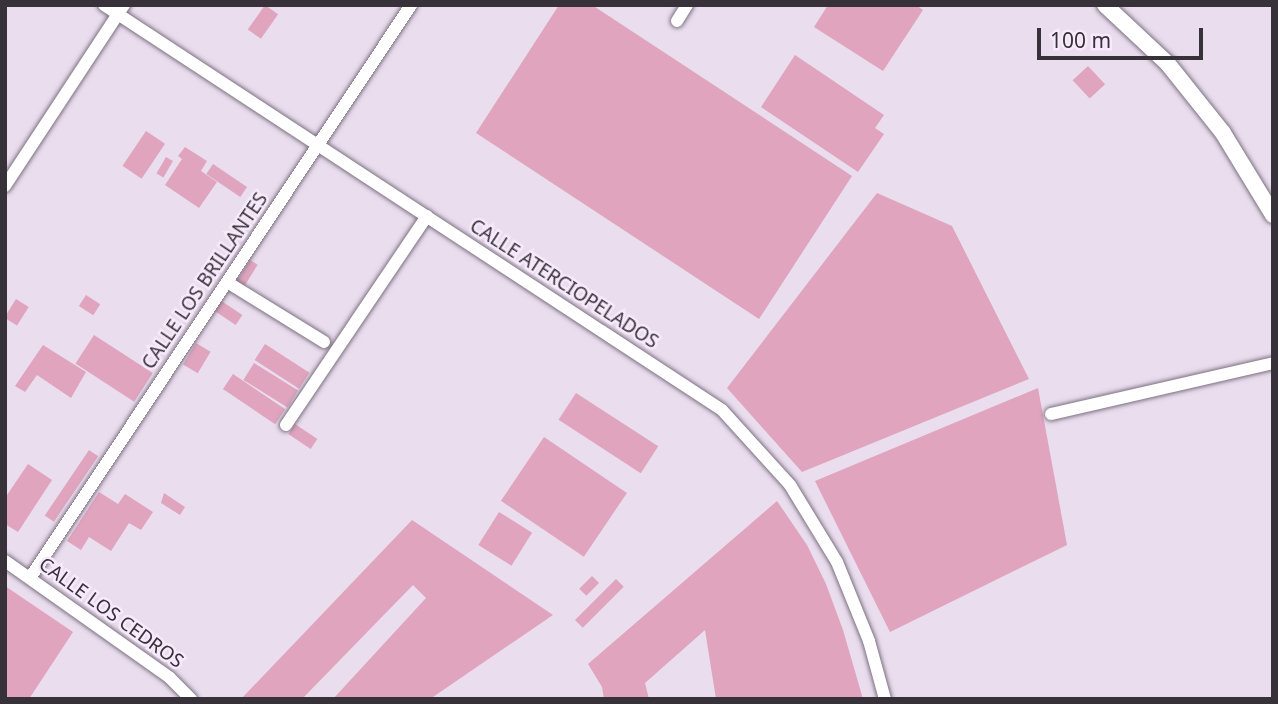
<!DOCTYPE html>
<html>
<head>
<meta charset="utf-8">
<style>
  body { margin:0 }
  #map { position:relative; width:1278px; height:704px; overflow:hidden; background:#e9ddee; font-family:"Noto Sans",sans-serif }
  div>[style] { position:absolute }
  .building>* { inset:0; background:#e0a4be; transform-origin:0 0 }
  .roads { filter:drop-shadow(0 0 2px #7d7181) drop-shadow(0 0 2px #7d7181) }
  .minor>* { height:12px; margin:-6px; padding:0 6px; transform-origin:6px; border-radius:6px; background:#fff }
  .tertiary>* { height:16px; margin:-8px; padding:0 8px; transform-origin:8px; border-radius:8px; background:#fff }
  span { translate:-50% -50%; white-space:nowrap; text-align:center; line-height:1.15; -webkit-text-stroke:5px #f7eafc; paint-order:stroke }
  .street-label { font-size:19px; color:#373239 }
  .frame { position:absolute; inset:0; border:7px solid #373239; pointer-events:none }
  .scale { position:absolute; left:1037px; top:28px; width:166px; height:32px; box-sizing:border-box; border:4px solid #373239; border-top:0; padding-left:9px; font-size:21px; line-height:24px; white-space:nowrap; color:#373239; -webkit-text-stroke:5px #f7eafc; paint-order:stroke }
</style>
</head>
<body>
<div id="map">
  <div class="building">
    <i style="left:265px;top:5px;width:16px;height:30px;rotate:35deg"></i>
    <i style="clip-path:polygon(559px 5px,592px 5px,852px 176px,759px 319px,476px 133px)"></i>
    <i style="clip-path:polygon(828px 5px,916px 5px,923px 10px,883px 71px,814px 27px)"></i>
    <i style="clip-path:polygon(795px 55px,884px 115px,875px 128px,884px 134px,858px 172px,761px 107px)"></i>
    <i style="left:1088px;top:66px;width:25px;height:21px;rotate:47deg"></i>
    <i style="left:146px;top:131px;width:23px;height:42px;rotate:34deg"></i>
    <i style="clip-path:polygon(185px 147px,207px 161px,201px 171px,217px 182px,199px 208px,165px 185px,182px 159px,178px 156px)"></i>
    <i style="left:166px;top:157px;width:8px;height:19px;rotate:30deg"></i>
    <i style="left:213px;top:164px;width:41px;height:12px;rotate:34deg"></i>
    <i style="clip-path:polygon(877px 193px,952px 226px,1029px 379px,802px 472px,727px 388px)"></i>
    <i style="left:250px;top:260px;width:9px;height:27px;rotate:32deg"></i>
    <i style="left:86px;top:295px;width:17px;height:13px;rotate:33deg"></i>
    <i style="left:16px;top:299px;width:15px;height:22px;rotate:32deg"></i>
    <i style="left:220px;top:300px;width:27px;height:12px;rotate:34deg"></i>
    <i style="left:94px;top:335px;width:70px;height:34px;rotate:33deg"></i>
    <i style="left:196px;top:343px;width:17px;height:25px;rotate:31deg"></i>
    <i style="left:265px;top:344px;width:53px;height:19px;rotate:33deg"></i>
    <i style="clip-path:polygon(43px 345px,86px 372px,71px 398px,37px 375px,25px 392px,15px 386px)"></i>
    <i style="left:254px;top:363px;width:52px;height:20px;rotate:32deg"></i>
    <i style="left:233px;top:374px;width:63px;height:18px;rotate:34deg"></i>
    <i style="clip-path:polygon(1038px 388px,1067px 545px,890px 632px,815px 481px)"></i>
    <i style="left:576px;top:393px;width:98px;height:32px;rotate:33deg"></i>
    <i style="left:295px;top:424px;width:27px;height:12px;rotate:34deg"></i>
    <i style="left:544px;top:437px;width:100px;height:77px;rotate:34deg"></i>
    <i style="left:89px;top:450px;width:11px;height:79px;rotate:34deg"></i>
    <i style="clip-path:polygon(28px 464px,52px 480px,18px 532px,5px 524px,5px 498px)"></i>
    <i style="clip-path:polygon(99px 492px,118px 504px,125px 494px,153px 512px,141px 530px,129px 523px,111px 551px,89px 537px,81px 550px,67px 541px)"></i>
    <i style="clip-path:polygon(164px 493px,185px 507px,180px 515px,161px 503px)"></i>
    <i style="clip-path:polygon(777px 501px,807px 545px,826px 584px,843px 630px,863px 699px,716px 699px,705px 630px,645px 683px,649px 699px,604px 699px,602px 687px,588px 664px)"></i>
    <i style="left:499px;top:512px;width:39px;height:39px;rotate:32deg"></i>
    <i style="clip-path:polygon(412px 520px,553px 615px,430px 699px,333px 699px,426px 598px,413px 585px,302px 699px,241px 699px)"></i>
    <i style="left:592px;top:576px;width:10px;height:18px;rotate:45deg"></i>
    <i style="left:616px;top:579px;width:11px;height:58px;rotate:45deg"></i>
    <i style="clip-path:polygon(5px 586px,73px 632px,29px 699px,5px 699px)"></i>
  </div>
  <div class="roads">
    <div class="minor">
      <i style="left:104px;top:5px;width:739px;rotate:33.24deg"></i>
      <i style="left:722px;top:410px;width:101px;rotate:47.8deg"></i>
      <i style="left:790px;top:485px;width:90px;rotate:58.6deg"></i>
      <i style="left:837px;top:562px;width:85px;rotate:67.9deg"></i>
      <i style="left:869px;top:641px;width:60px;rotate:74.6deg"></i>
      <i style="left:677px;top:21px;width:19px;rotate:-58deg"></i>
      <i style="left:5px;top:186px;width:217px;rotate:-56.7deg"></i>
      <i style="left:227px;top:282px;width:114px;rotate:31.7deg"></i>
      <i style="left:1051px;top:414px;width:228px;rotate:-12.9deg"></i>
      <i style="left:286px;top:425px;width:252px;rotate:-56deg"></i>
      <i style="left:5px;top:561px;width:202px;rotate:35.3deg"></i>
      <i style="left:170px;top:678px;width:30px;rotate:45deg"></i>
      <i style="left:30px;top:578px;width:688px;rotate:-56.38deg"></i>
    </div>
    <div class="tertiary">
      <i style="left:1105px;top:5px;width:86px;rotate:43.1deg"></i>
      <i style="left:1168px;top:64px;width:88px;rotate:51.4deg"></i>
      <i style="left:1223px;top:133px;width:96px;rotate:58.6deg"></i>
    </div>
  </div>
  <div class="street-label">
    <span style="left:205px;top:281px;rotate:-56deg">CALLE LOS BRILLANTES</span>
    <span style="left:564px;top:284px;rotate:33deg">CALLE ATERCIOPELADOS</span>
    <span style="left:111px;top:613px;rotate:36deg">CALLE LOS CEDROS</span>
  </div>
  <div class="frame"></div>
  <div class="scale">100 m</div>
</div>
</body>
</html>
